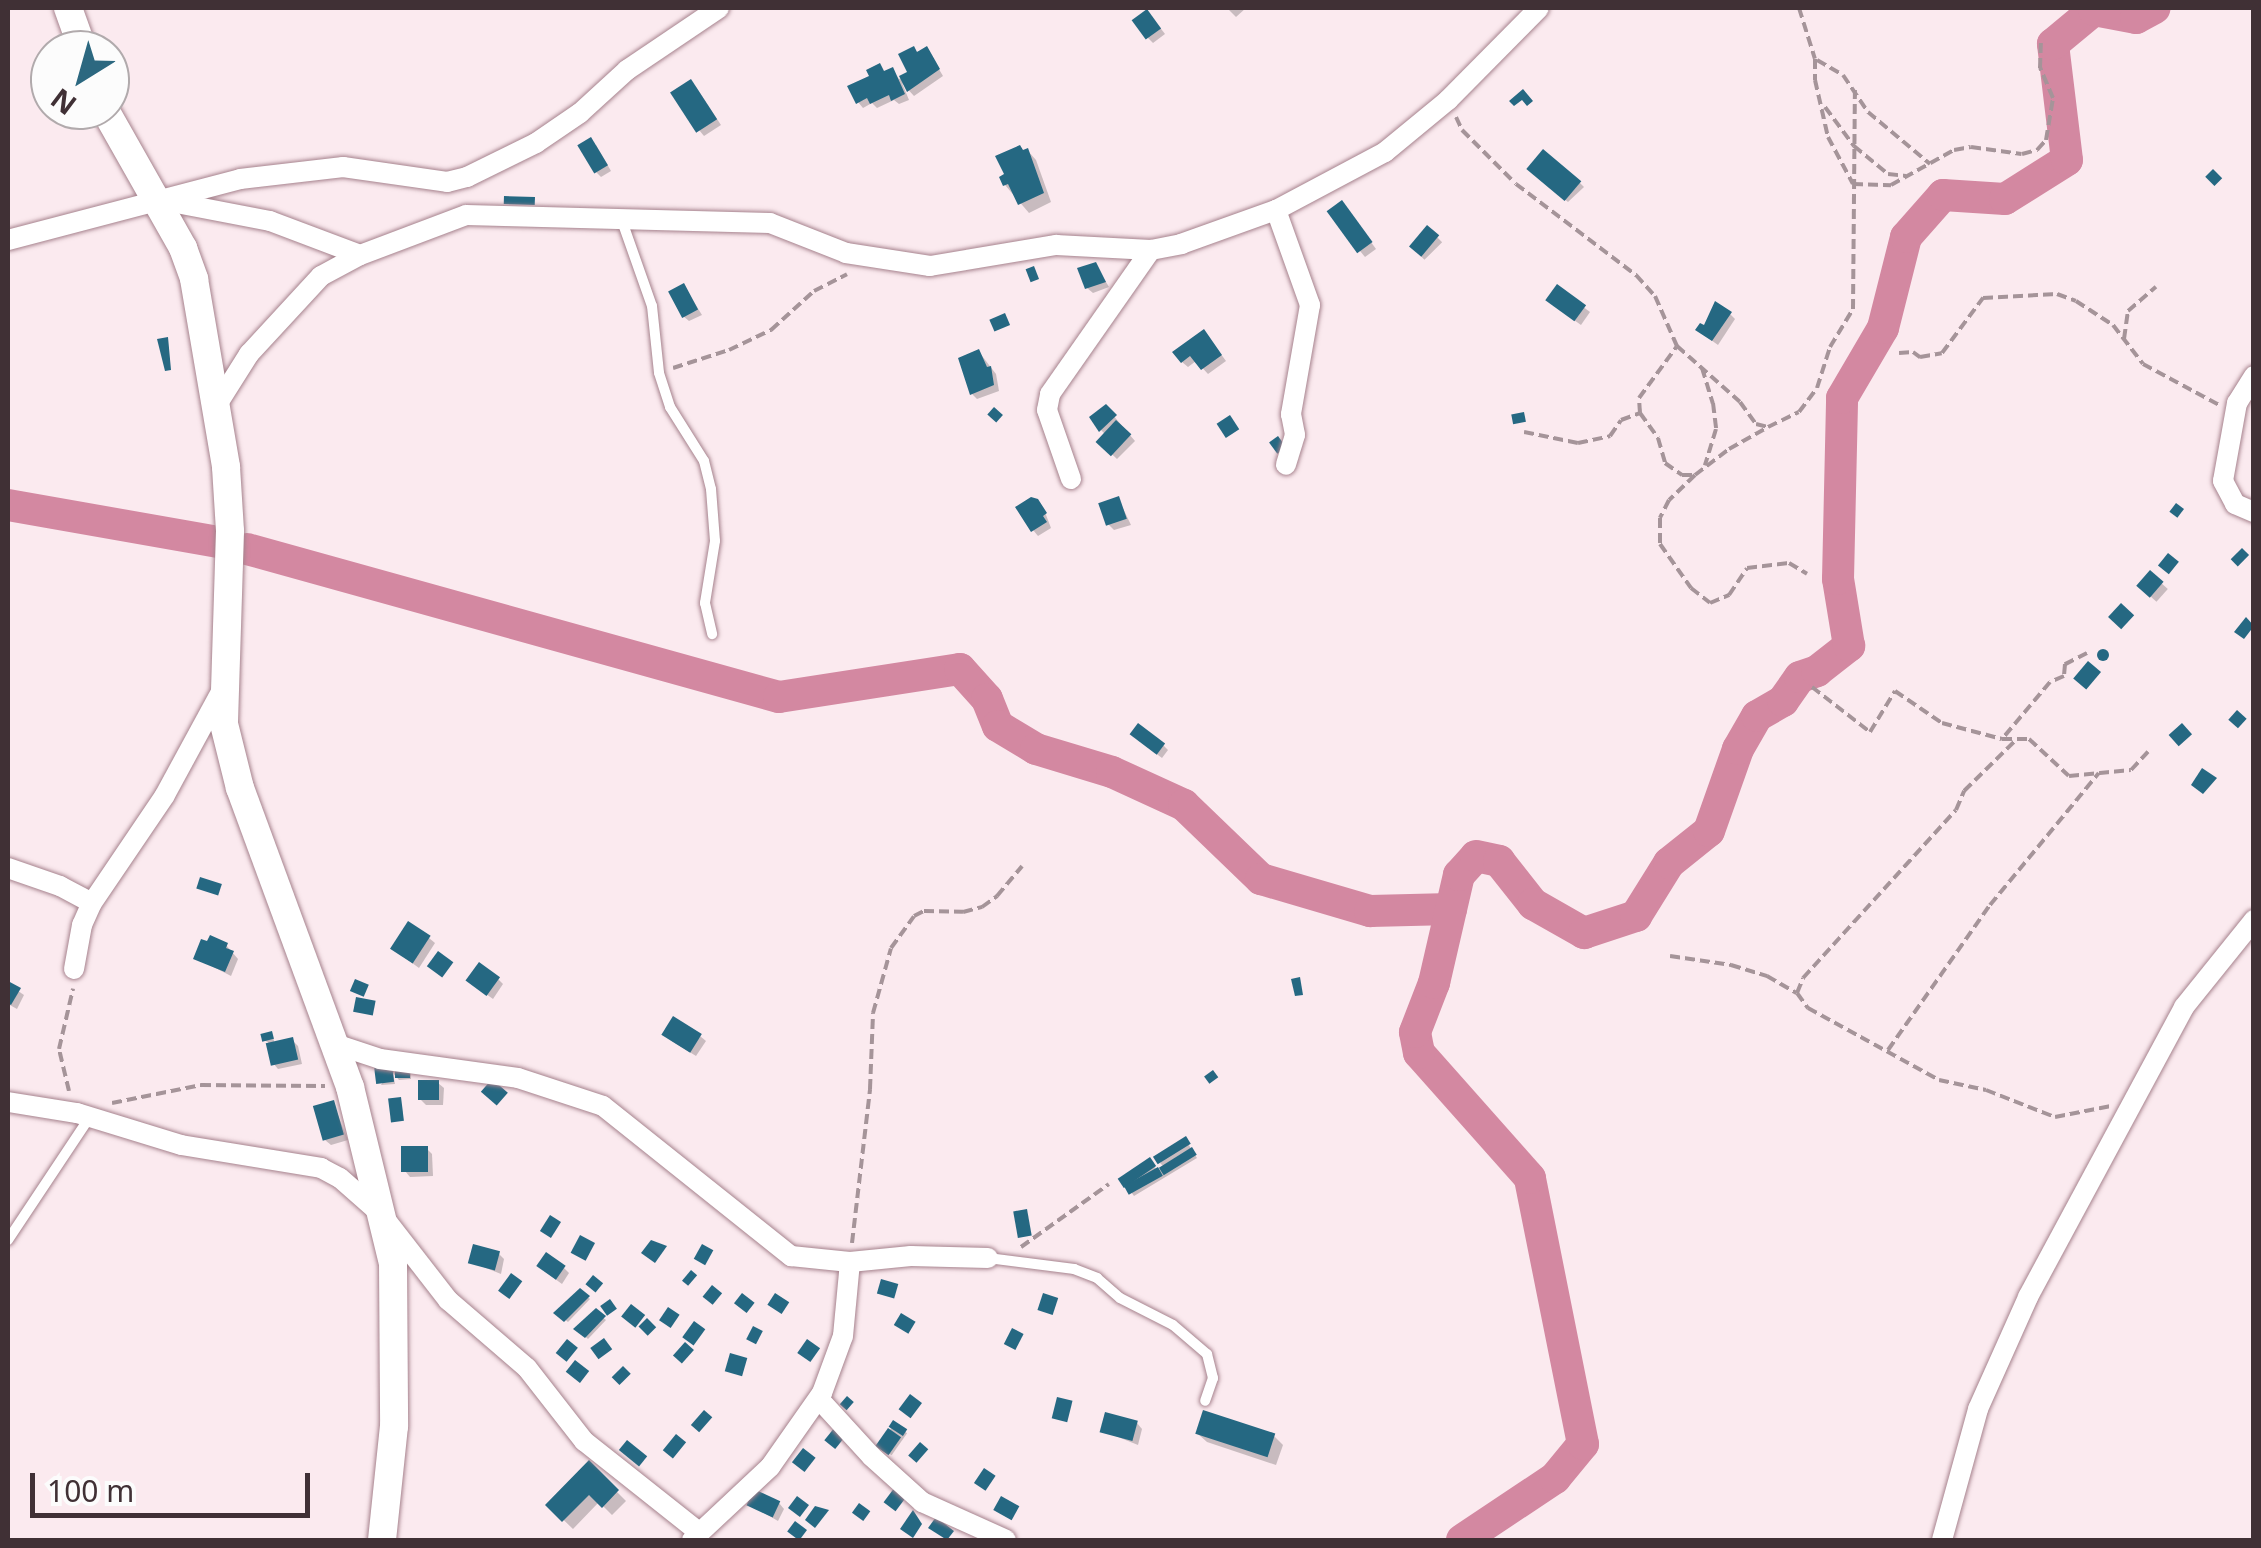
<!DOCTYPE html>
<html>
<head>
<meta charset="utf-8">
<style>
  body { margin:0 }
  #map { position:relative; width:2261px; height:1548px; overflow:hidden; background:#fbeaef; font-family:"Noto Sans",sans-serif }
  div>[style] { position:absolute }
  .shadow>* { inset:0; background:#0003; transform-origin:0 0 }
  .river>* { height:32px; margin:-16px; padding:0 16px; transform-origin:16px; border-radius:16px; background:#d388a1 }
  .building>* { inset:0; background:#256882; transform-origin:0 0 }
  .round { border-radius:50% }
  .path>* { height:4px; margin-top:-2px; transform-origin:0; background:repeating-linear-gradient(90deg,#a59499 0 10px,transparent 0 15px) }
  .roads { filter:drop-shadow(0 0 2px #a6828d) drop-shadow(0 0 2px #a6828d) }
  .lane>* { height:10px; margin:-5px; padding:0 5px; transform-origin:5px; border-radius:5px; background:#fff }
  .street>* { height:20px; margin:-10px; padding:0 10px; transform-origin:10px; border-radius:10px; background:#fff }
  .secondary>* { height:28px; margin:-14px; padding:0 14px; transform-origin:14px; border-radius:14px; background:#fff }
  span { translate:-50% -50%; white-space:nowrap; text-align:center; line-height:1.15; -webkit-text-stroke:10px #fcfcfc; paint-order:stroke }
  .frame { position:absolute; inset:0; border:10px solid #403035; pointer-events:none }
  .north { position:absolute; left:30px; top:30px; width:100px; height:100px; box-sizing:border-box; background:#fcfcfc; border:2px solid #b1aaac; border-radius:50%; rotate:217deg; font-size:28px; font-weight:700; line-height:40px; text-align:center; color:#403035 }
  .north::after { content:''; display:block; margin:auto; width:35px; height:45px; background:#2c6880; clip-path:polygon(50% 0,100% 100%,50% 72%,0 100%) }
  .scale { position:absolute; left:30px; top:1473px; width:280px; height:45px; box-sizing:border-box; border:5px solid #403035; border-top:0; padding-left:12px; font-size:30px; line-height:35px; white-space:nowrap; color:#403035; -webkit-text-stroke:8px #fcfcfc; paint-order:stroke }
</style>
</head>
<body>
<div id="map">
  <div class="shadow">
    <i style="clip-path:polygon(1227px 8px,1246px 8px,1236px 17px)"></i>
    <i style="clip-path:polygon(1152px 17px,1165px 34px,1153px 43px,1148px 38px)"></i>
    <i style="clip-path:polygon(927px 49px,943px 76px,914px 96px,902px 83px,909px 100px,899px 104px,894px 100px,877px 108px,872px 103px,863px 108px,858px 102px,886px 73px,892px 70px,899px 79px,911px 73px,902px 56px)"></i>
    <i style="clip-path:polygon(696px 87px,721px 125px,704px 136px,699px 130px)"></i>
    <i style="clip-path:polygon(596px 145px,611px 171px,601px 177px,596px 172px)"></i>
    <i style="clip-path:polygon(1028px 151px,1036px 160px,1051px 202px,1029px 213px,1005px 185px)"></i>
    <i style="clip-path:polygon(1535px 175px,1579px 182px,1584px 187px,1568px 202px)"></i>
    <i style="clip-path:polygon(1347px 209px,1376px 249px,1365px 257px,1360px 251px)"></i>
    <i style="left:1428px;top:228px;width:20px;height:25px;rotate:45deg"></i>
    <i style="clip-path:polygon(1095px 264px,1109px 287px,1093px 293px,1087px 288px)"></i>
    <i style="clip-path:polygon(684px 286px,702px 315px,689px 321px,683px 316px)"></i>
    <i style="clip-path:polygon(1558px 288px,1590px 312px,1581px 325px,1554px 306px)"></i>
    <i style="clip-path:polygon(1730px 314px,1735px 319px,1718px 345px,1704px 335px,1705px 329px)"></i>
    <i style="clip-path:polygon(1209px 338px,1226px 361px,1208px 374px,1196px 361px,1188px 367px,1182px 362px)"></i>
    <i style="clip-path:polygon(979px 352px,996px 374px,999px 391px,977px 399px,972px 394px)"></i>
    <i style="clip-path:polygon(1106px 407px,1135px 441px,1117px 459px,1099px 442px,1106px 435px,1092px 421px)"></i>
    <i style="clip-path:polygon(1118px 498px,1131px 525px,1114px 530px,1109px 525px)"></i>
    <i style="clip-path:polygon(1043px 507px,1051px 528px,1038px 536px,1033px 530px)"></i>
    <i style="left:2150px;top:573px;width:24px;height:17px;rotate:42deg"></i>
    <i style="clip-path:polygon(1138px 740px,1163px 745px,1168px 750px,1162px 758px)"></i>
    <i style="clip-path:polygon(429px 938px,435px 943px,419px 968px,393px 949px)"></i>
    <i style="clip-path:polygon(226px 945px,238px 959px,231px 976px,196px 958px)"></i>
    <i style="clip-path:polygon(498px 979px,503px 984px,493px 999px,475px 986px)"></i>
    <i style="clip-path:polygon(8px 984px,24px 995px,17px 1009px,8px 1004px)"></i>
    <i style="clip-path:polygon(272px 1034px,275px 1044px,292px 1040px,298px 1046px,302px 1064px,278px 1069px,273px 1063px,268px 1042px,263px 1040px)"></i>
    <i style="clip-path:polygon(700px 1036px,706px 1041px,696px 1056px,670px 1040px)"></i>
    <i style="clip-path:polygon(391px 1067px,397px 1074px,411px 1069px,411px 1079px,399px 1080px,393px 1073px,395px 1084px,381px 1085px)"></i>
    <i style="clip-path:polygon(438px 1083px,444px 1088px,443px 1105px,426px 1105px,420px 1099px)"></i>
    <i style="clip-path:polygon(333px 1103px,348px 1140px,331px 1145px,325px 1140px)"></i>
    <i style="clip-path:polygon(1185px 1139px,1197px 1158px,1134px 1196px,1125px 1184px,1152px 1162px,1157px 1171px,1164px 1167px,1160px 1163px)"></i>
    <i style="clip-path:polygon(427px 1149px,432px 1154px,433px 1176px,410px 1177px,405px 1171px)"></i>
    <i style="clip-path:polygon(499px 1254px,504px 1259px,501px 1274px,471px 1262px)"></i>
    <i style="clip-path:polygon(564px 1268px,569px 1273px,562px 1284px,544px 1271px)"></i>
    <i style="clip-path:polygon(580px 1291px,590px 1299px,568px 1322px,557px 1313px)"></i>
    <i style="clip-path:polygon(596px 1312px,606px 1320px,588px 1339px,577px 1329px)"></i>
    <i style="clip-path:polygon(1137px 1423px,1142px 1429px,1138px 1445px,1103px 1431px)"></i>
    <i style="left:894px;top:1424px;width:16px;height:27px;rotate:35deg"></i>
    <i style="clip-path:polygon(1198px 1434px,1274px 1436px,1283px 1445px,1276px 1465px,1207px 1442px)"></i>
    <i style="clip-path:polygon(589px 1464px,626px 1501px,612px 1515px,599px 1502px,573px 1529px,548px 1505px)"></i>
    <i style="clip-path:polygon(779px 1503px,784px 1509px,778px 1521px,750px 1505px)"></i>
  </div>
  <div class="river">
    <i style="left:8px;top:505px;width:212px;rotate:10deg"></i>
    <i style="left:247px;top:549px;width:552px;rotate:15.55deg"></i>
    <i style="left:779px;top:697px;width:183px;rotate:-8.8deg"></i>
    <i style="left:960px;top:669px;width:40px;rotate:48deg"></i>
    <i style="left:987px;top:699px;width:29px;rotate:68deg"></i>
    <i style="left:998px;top:726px;width:44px;rotate:31.2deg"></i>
    <i style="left:1036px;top:749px;width:79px;rotate:16.8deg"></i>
    <i style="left:1112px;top:772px;width:79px;rotate:24.6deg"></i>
    <i style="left:1184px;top:805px;width:107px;rotate:43.9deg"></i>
    <i style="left:1261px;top:879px;width:114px;rotate:16.4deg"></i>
    <i style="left:1370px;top:911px;width:81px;rotate:-1.4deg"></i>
    <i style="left:1462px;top:1540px;width:112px;rotate:-33.7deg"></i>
    <i style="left:1555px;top:1478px;width:44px;rotate:-50.5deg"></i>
    <i style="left:1583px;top:1444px;width:271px;rotate:-101.3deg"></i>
    <i style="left:1530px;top:1178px;width:167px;rotate:-131.6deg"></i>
    <i style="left:1419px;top:1053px;width:21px;rotate:-101deg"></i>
    <i style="left:1415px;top:1032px;width:53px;rotate:-68.8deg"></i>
    <i style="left:1434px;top:983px;width:111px;rotate:-77deg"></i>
    <i style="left:1459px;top:875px;width:25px;rotate:-48deg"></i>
    <i style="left:1476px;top:856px;width:24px;rotate:12deg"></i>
    <i style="left:1499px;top:861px;width:55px;rotate:51.7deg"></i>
    <i style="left:1533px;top:904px;width:59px;rotate:29.6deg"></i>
    <i style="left:1584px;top:933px;width:55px;rotate:-18.1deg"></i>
    <i style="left:1636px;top:916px;width:62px;rotate:-58.1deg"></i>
    <i style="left:1669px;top:863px;width:51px;rotate:-38.7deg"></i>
    <i style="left:1709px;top:831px;width:87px;rotate:-70.5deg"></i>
    <i style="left:1738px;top:749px;width:38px;rotate:-60deg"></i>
    <i style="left:1757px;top:716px;width:30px;rotate:-30deg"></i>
    <i style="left:1783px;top:701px;width:29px;rotate:-55deg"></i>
    <i style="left:1800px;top:677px;width:18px;rotate:-19deg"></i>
    <i style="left:1817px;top:671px;width:41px;rotate:-38deg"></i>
    <i style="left:1849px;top:646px;width:68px;rotate:-99.3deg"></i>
    <i style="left:1838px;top:579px;width:181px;rotate:-88.7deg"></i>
    <i style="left:1842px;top:398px;width:81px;rotate:-59.6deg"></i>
    <i style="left:1883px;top:328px;width:94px;rotate:-75.8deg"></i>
    <i style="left:1906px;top:237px;width:56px;rotate:-48.6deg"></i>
    <i style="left:1943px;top:195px;width:62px;rotate:3.7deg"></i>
    <i style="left:2005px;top:199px;width:73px;rotate:-32.2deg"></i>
    <i style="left:2067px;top:160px;width:117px;rotate:-96.9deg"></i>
    <i style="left:2053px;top:44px;width:53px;rotate:-39.7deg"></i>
    <i style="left:2094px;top:10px;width:43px;rotate:10.8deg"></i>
    <i style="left:2136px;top:18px;width:21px;rotate:-28deg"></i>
  </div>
  <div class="building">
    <i style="left:1147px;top:9px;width:24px;height:19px;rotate:54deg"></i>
    <i style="clip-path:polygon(914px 46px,917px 52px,927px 46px,940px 69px,907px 92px,899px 76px,907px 72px,898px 54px)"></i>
    <i style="clip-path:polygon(880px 63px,884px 71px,893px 67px,905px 94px,891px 101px,889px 95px,870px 104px,867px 98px,856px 104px,847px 86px,869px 76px,866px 70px)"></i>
    <i style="left:691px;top:79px;width:48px;height:25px;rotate:57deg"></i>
    <i style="clip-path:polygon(1523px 89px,1533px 101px,1527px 106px,1522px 100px,1514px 106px,1509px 101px)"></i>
    <i style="left:591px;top:137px;width:33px;height:16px;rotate:59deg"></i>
    <i style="clip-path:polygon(1020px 145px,1023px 150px,1028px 148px,1044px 193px,1018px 205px,1008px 184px,1003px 186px,999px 177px,1004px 174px,995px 156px)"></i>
    <i style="left:1543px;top:149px;width:50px;height:26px;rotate:40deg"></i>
    <i style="left:2213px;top:169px;width:13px;height:11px;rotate:45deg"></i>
    <i style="left:504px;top:196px;width:31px;height:8px;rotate:2deg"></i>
    <i style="left:1342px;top:200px;width:52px;height:19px;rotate:54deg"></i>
    <i style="left:1427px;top:225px;width:16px;height:28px;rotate:40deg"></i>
    <i style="clip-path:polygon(1096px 262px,1106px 282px,1085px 289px,1077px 268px)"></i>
    <i style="left:1034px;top:266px;width:14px;height:9px;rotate:69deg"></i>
    <i style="left:684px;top:283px;width:30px;height:18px;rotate:62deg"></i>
    <i style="left:1557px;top:284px;width:36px;height:20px;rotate:36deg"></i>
    <i style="clip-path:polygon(1715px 301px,1732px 312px,1712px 341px,1695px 330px,1700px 323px,1704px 325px)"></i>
    <i style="left:1005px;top:313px;width:13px;height:17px;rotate:67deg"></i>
    <i style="clip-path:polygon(1204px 329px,1222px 355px,1201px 370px,1190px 356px,1181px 363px,1172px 352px)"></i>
    <i style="clip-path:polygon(168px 337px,171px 370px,165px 371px,157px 339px)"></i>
    <i style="clip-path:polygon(979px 349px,987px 367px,991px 366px,994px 385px,970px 395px,958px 358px)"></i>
    <i style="clip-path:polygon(1106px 404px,1117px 415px,1099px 432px,1089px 417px)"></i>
    <i style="left:994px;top:407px;width:12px;height:10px;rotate:42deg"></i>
    <i style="left:1524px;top:412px;width:10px;height:13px;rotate:79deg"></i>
    <i style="left:1230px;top:415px;width:17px;height:16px;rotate:57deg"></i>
    <i style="left:1116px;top:420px;width:21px;height:30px;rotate:43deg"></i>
    <i style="left:1278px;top:436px;width:14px;height:11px;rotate:54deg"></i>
    <i style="left:1119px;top:496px;width:24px;height:22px;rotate:71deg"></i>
    <i style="clip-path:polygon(1031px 497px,1038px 499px,1047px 513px,1043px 516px,1047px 522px,1031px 532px,1015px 507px)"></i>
    <i style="left:2176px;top:503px;width:10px;height:11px;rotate:37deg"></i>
    <i style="left:2242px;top:548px;width:10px;height:16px;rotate:45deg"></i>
    <i style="left:2168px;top:553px;width:14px;height:16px;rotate:39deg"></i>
    <i style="left:2150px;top:570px;width:18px;height:21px;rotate:41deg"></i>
    <i style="left:2121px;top:603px;width:18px;height:19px;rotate:43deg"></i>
    <i style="clip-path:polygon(2246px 617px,2254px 626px,2244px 639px,2234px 632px)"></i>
    <i class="round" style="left:2097px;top:649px;width:12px;height:12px"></i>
    <i style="left:2088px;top:661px;width:17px;height:23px;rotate:40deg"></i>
    <i style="left:2237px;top:710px;width:13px;height:13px;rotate:42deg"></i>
    <i style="left:1138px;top:723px;width:34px;height:14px;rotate:37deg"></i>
    <i style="left:2182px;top:723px;width:15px;height:18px;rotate:48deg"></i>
    <i style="clip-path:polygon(2202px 768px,2217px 778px,2203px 794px,2191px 785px)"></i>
    <i style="left:200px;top:877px;width:23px;height:12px;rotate:18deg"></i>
    <i style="left:408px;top:921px;width:27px;height:33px;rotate:33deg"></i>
    <i style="clip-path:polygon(210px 935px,228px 943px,226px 948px,234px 951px,225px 972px,193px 959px,201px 939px,207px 941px)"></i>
    <i style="left:438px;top:951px;width:19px;height:19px;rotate:36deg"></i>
    <i style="left:479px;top:962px;width:26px;height:23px;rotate:36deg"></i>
    <i style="clip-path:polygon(1300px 977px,1303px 995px,1295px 996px,1291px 979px)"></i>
    <i style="left:355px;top:979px;width:15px;height:13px;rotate:23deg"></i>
    <i style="clip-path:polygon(8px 981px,21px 988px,11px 1005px,8px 1003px)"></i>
    <i style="left:356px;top:997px;width:20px;height:15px;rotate:11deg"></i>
    <i style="left:673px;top:1016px;width:34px;height:22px;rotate:32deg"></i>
    <i style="left:272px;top:1031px;width:8px;height:12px;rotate:76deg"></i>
    <i style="left:293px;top:1037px;width:23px;height:28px;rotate:77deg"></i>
    <i style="left:395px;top:1064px;width:15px;height:14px"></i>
    <i style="left:392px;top:1065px;width:17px;height:18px;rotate:83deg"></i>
    <i style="left:1213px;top:1070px;width:9px;height:11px;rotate:54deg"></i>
    <i style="left:492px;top:1079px;width:21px;height:17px;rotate:41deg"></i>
    <i style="left:418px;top:1080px;width:21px;height:20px"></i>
    <i style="left:401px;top:1097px;width:24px;height:13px;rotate:83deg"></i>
    <i style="left:334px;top:1100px;width:36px;height:22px;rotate:74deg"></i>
    <i style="left:1186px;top:1136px;width:9px;height:39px;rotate:58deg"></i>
    <i style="left:428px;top:1146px;width:26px;height:27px;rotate:90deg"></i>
    <i style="left:1192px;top:1147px;width:9px;height:39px;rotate:58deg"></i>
    <i style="left:1150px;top:1157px;width:11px;height:39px;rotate:56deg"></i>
    <i style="left:1158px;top:1167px;width:10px;height:39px;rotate:61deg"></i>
    <i style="left:1027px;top:1209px;width:27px;height:14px;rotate:80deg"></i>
    <i style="left:550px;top:1215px;width:13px;height:19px;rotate:32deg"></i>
    <i style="left:580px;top:1235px;width:17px;height:20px;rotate:28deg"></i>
    <i style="clip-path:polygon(651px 1240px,667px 1246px,655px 1263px,641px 1253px)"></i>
    <i style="left:473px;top:1244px;width:28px;height:20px;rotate:15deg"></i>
    <i style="left:702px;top:1244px;width:13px;height:17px;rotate:29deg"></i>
    <i style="left:546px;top:1252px;width:24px;height:17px;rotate:35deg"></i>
    <i style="left:691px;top:1270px;width:8px;height:14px;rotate:40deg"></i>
    <i style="left:511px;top:1273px;width:14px;height:22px;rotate:36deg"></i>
    <i style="left:593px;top:1275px;width:13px;height:12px;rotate:39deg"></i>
    <i style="left:881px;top:1279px;width:18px;height:15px;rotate:16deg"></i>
    <i style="left:712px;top:1285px;width:13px;height:15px;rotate:39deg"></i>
    <i style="clip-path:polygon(580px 1288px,590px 1296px,564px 1322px,553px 1313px)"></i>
    <i style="left:742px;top:1293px;width:16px;height:13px;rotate:38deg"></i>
    <i style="left:775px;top:1293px;width:17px;height:14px;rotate:33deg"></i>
    <i style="left:1043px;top:1293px;width:16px;height:18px;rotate:18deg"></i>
    <i style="left:610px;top:1299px;width:12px;height:12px;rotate:55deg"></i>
    <i style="left:631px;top:1304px;width:18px;height:16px;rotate:38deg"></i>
    <i style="left:668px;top:1307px;width:14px;height:16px;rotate:34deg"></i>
    <i style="clip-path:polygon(596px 1308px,606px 1316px,585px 1338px,573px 1329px)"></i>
    <i style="left:901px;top:1313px;width:17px;height:14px;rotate:31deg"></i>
    <i style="left:647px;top:1318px;width:13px;height:12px;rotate:45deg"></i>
    <i style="left:694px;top:1321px;width:14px;height:20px;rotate:36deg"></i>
    <i style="left:753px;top:1326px;width:11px;height:15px;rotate:27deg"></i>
    <i style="left:1012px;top:1328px;width:13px;height:18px;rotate:27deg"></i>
    <i style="left:604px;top:1338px;width:14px;height:17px;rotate:54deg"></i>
    <i style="left:567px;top:1339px;width:14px;height:18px;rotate:39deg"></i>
    <i style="left:807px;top:1339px;width:16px;height:17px;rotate:35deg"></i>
    <i style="left:685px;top:1342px;width:12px;height:18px;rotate:42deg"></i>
    <i style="left:730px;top:1353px;width:18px;height:19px;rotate:16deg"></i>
    <i style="left:575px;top:1360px;width:18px;height:15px;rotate:38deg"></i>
    <i style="left:623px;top:1366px;width:11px;height:16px;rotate:45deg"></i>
    <i style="left:910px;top:1394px;width:15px;height:19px;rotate:37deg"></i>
    <i style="left:847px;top:1396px;width:9px;height:11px;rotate:41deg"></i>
    <i style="left:1057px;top:1397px;width:16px;height:22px;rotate:14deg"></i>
    <i style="left:704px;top:1410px;width:11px;height:20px;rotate:41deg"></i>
    <i style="left:1203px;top:1410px;width:76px;height:25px;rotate:18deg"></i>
    <i style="left:1105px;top:1412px;width:34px;height:21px;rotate:15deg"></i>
    <i style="left:893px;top:1420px;width:17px;height:8px;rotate:33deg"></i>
    <i style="left:835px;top:1427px;width:14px;height:17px;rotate:39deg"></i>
    <i style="left:888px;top:1428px;width:16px;height:22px;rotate:35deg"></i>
    <i style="left:676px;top:1434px;width:13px;height:21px;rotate:39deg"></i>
    <i style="left:627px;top:1440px;width:26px;height:13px;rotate:39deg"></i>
    <i style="left:920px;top:1442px;width:11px;height:18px;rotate:41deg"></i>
    <i style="left:803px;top:1448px;width:16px;height:18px;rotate:38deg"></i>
    <i style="clip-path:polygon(589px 1460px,619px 1490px,602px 1508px,589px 1495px,562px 1522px,545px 1505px)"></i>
    <i style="left:984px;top:1468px;width:14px;height:18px;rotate:34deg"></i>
    <i style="left:895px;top:1487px;width:15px;height:19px;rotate:37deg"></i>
    <i style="left:754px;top:1489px;width:29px;height:18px;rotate:25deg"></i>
    <i style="left:797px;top:1496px;width:15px;height:15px;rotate:37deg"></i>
    <i style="left:1001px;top:1496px;width:21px;height:16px;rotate:29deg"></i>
    <i style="left:859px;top:1503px;width:14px;height:12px;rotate:36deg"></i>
    <i style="clip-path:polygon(815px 1506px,829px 1510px,815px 1528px,805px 1520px)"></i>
    <i style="clip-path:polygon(913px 1510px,922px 1524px,913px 1538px,900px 1529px)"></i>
    <i style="clip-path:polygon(936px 1517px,954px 1531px,947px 1540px,928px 1528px)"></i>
    <i style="left:795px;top:1521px;width:15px;height:13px;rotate:37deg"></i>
  </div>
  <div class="path">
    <i style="left:1799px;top:8px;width:53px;rotate:72.6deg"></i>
    <i style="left:1815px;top:59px;width:21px;rotate:90deg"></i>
    <i style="left:1815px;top:80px;width:58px;rotate:77.2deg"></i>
    <i style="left:1828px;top:137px;width:53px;rotate:62deg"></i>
    <i style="left:1853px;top:184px;width:38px;rotate:2deg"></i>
    <i style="left:1891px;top:185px;width:72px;rotate:-29.1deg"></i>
    <i style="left:1954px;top:150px;width:17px;rotate:-10deg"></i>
    <i style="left:1971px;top:147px;width:51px;rotate:7.8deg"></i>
    <i style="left:2022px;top:154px;width:16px;rotate:-15deg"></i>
    <i style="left:2037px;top:150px;width:13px;rotate:-48deg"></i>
    <i style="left:2046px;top:140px;width:43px;rotate:-80.5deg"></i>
    <i style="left:2053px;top:98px;width:33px;rotate:-113deg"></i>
    <i style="left:2040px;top:68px;width:27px;rotate:-88deg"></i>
    <i style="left:1817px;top:60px;width:30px;rotate:30deg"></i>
    <i style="left:1843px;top:75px;width:45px;rotate:56deg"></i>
    <i style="left:1868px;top:112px;width:81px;rotate:40deg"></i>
    <i style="left:1825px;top:107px;width:49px;rotate:53.4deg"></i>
    <i style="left:1854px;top:146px;width:44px;rotate:39.5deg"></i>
    <i style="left:1888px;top:174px;width:18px;rotate:6deg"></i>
    <i style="left:1456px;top:117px;width:14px;rotate:65deg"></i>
    <i style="left:1462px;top:130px;width:76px;rotate:45deg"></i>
    <i style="left:1516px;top:184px;width:151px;rotate:37.2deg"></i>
    <i style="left:1636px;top:275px;width:28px;rotate:48deg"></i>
    <i style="left:1655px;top:296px;width:55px;rotate:66.3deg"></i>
    <i style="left:1677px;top:346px;width:84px;rotate:41.6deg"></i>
    <i style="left:1740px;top:402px;width:27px;rotate:54deg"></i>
    <i style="left:1756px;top:424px;width:12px;rotate:14deg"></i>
    <i style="left:1768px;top:427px;width:34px;rotate:-26deg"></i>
    <i style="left:1799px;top:412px;width:30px;rotate:-53deg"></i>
    <i style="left:1817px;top:388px;width:43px;rotate:-72.4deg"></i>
    <i style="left:1830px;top:347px;width:44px;rotate:-58.8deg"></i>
    <i style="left:1853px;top:309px;width:219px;rotate:-89.5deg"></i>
    <i style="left:2124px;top:339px;width:28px;rotate:-82deg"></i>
    <i style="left:2128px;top:311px;width:37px;rotate:-41deg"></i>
    <i style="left:1899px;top:353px;width:14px;rotate:-4deg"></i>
    <i style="left:1913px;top:352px;width:9px;rotate:36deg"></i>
    <i style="left:1920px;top:357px;width:22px;rotate:-10deg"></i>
    <i style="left:1942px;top:353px;width:69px;rotate:-53.3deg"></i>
    <i style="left:1983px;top:298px;width:74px;rotate:-3.1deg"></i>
    <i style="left:2057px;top:294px;width:20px;rotate:20deg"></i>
    <i style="left:2076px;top:301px;width:44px;rotate:33deg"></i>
    <i style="left:2113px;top:325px;width:49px;rotate:52.4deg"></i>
    <i style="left:2143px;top:364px;width:86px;rotate:28.3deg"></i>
    <i style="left:673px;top:368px;width:59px;rotate:-17.8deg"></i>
    <i style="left:729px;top:350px;width:47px;rotate:-25.5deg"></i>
    <i style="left:771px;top:330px;width:58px;rotate:-42.2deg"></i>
    <i style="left:814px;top:291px;width:37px;rotate:-27deg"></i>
    <i style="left:1702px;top:368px;width:37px;rotate:73deg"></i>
    <i style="left:1713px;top:403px;width:26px;rotate:83deg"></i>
    <i style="left:1716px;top:429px;width:38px;rotate:107deg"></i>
    <i style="left:1640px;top:413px;width:15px;rotate:-94deg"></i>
    <i style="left:1639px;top:398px;width:64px;rotate:-53.8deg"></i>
    <i style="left:1524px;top:432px;width:55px;rotate:11.5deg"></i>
    <i style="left:1578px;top:443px;width:33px;rotate:-12deg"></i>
    <i style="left:1610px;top:436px;width:19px;rotate:-55deg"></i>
    <i style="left:1621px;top:420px;width:20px;rotate:-20deg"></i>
    <i style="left:1640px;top:413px;width:31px;rotate:54deg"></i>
    <i style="left:1658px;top:438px;width:26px;rotate:74deg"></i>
    <i style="left:1665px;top:463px;width:21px;rotate:35deg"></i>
    <i style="left:1682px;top:475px;width:13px"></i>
    <i style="left:1695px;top:475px;width:43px;rotate:-37.4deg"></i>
    <i style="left:1729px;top:449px;width:45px;rotate:-29.4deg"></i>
    <i style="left:1695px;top:475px;width:36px;rotate:136deg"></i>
    <i style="left:1669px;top:500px;width:20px;rotate:117deg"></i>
    <i style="left:1660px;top:518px;width:26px;rotate:90deg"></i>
    <i style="left:1660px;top:544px;width:54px;rotate:54.8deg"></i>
    <i style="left:1691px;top:588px;width:24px;rotate:38deg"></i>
    <i style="left:1710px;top:603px;width:21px;rotate:-23deg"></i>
    <i style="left:1729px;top:595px;width:32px;rotate:-56deg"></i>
    <i style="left:1747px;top:568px;width:42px;rotate:-6.8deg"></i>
    <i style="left:1789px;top:563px;width:21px;rotate:31deg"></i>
    <i style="left:2087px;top:653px;width:25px;rotate:153deg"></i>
    <i style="left:2065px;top:664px;width:12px;rotate:95deg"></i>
    <i style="left:2064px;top:676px;width:15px;rotate:157deg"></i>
    <i style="left:2050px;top:682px;width:75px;rotate:130.1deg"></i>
    <i style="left:2002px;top:739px;width:27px"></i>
    <i style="left:2029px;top:739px;width:54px;rotate:42.8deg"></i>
    <i style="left:2069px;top:776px;width:62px;rotate:-5.5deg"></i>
    <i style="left:2131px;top:770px;width:25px;rotate:-47deg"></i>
    <i style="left:1812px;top:687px;width:73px;rotate:37.8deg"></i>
    <i style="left:1870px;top:732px;width:48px;rotate:-58.6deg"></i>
    <i style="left:1895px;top:691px;width:57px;rotate:34.2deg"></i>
    <i style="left:1942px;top:723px;width:62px;rotate:14.9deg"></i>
    <i style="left:1670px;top:956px;width:62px;rotate:8.4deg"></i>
    <i style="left:1731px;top:965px;width:38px;rotate:17deg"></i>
    <i style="left:1767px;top:976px;width:34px;rotate:30deg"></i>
    <i style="left:1797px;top:993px;width:19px;rotate:54deg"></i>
    <i style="left:1808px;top:1008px;width:149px;rotate:28.8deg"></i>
    <i style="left:1939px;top:1080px;width:48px;rotate:12deg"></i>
    <i style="left:1986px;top:1090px;width:74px;rotate:21.4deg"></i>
    <i style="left:2055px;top:1117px;width:57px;rotate:-11.1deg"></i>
    <i style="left:1797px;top:993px;width:16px;rotate:-68deg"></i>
    <i style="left:1803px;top:978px;width:227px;rotate:-47.7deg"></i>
    <i style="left:1956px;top:810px;width:21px;rotate:-67deg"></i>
    <i style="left:1964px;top:791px;width:74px;rotate:-44.5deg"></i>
    <i style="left:1888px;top:1050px;width:177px;rotate:-54.9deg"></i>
    <i style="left:1990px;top:905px;width:171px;rotate:-50.5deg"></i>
    <i style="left:69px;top:1091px;width:43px;rotate:-103.4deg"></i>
    <i style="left:59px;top:1049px;width:62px;rotate:-76.9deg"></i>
    <i style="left:112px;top:1103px;width:91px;rotate:-11.4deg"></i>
    <i style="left:201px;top:1085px;width:124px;rotate:0.5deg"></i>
    <i style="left:852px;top:1243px;width:155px;rotate:-83.3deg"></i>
    <i style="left:870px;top:1089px;width:76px;rotate:-87.7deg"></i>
    <i style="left:873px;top:1013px;width:67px;rotate:-74.5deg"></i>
    <i style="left:891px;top:948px;width:39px;rotate:-54deg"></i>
    <i style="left:914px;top:916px;width:11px;rotate:-27deg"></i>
    <i style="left:924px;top:911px;width:39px;rotate:1deg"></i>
    <i style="left:963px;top:912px;width:20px;rotate:-15deg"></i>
    <i style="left:982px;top:907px;width:19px;rotate:-36deg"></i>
    <i style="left:997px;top:896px;width:39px;rotate:-50deg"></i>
    <i style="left:1021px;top:1247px;width:108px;rotate:-35.6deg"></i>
  </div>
  <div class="roads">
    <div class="lane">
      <i style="left:622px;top:221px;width:90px;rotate:70.6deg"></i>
      <i style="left:652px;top:306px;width:67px;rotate:84deg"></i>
      <i style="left:659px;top:373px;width:36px;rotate:72deg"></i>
      <i style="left:670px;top:407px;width:64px;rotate:57.8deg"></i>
      <i style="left:704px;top:461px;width:29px;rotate:76deg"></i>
      <i style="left:711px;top:489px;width:52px;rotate:85.6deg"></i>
      <i style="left:715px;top:541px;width:63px;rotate:99.2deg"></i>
      <i style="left:705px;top:603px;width:32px;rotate:77deg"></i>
      <i style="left:8px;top:1240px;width:146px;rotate:-56.4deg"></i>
      <i style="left:988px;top:1258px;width:87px;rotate:7.3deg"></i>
      <i style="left:1074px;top:1269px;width:25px;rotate:21deg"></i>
      <i style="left:1097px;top:1278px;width:30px;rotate:41deg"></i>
      <i style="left:1120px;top:1298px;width:59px;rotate:27deg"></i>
      <i style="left:1173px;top:1325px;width:45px;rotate:40.5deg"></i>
      <i style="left:1207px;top:1354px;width:25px;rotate:76deg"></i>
      <i style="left:1213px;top:1378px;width:24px;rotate:109deg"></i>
    </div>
    <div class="street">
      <i style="left:166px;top:201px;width:106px;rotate:10.9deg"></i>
      <i style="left:270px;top:221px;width:96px;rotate:20.7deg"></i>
      <i style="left:1276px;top:210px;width:101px;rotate:70.3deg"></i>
      <i style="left:1310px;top:305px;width:111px;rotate:99.9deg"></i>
      <i style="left:1291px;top:414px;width:21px;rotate:79deg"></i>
      <i style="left:1295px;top:435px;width:31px;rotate:107deg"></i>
      <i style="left:8px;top:240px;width:240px;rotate:-14.7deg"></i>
      <i style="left:240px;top:179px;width:104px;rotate:-6.6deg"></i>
      <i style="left:343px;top:167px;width:105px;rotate:8.2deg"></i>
      <i style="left:447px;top:182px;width:21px;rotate:-14deg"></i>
      <i style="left:467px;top:177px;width:77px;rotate:-26.2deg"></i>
      <i style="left:536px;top:143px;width:53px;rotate:-34.3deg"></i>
      <i style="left:580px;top:113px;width:64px;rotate:-42.5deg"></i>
      <i style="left:627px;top:70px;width:111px;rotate:-34deg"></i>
      <i style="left:2254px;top:376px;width:32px;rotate:122deg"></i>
      <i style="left:2237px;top:403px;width:79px;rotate:100.2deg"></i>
      <i style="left:2223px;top:481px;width:26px;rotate:62deg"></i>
      <i style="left:2235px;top:504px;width:21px;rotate:23deg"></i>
      <i style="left:215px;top:408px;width:64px;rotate:-57.8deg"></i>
      <i style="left:249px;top:354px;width:106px;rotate:-47.3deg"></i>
      <i style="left:321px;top:276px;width:44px;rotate:-28.3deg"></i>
      <i style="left:360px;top:255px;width:113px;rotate:-20.7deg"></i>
      <i style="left:466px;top:215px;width:304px;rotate:1.5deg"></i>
      <i style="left:770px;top:223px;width:82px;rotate:21.5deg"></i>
      <i style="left:846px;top:253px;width:85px;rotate:8.8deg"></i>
      <i style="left:930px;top:266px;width:128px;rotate:-9.5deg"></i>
      <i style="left:1056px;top:245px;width:95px;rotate:3deg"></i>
      <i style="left:1151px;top:250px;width:31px;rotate:-11deg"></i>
      <i style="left:1181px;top:244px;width:101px;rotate:-19.7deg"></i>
      <i style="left:1276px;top:210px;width:123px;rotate:-28deg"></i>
      <i style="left:1385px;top:152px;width:82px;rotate:-39.5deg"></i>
      <i style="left:1448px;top:100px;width:129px;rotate:-45.3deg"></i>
      <i style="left:1071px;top:479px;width:73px;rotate:-109.2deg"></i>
      <i style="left:1047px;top:410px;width:16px;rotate:-79deg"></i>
      <i style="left:1050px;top:394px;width:176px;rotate:-55deg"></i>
      <i style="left:8px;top:868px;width:55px;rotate:19.1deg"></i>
      <i style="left:60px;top:886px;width:36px;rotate:28deg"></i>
      <i style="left:74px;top:969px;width:45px;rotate:-79.7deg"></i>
      <i style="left:82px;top:925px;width:24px;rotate:-66deg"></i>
      <i style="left:92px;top:903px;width:130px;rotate:-55.9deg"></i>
      <i style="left:165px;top:795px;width:122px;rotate:-61.5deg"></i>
      <i style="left:335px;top:1044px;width:47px;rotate:18.4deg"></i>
      <i style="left:380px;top:1059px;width:139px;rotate:7.8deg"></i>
      <i style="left:518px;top:1078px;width:89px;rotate:18.2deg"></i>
      <i style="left:603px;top:1106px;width:241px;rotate:38.6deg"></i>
      <i style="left:791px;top:1256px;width:59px;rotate:5.8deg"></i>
      <i style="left:850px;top:1262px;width:61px;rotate:-5.6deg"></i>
      <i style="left:911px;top:1256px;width:77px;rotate:1.5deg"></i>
      <i style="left:8px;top:1102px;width:70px;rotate:9.1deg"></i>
      <i style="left:77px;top:1113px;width:109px;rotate:17.1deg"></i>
      <i style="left:181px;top:1145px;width:142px;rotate:9.3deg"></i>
      <i style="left:321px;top:1168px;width:21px;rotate:28deg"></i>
      <i style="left:340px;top:1178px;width:56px;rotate:41.4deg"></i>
      <i style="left:382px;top:1215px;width:108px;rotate:52.2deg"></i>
      <i style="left:448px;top:1300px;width:104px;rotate:40.7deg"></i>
      <i style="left:527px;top:1368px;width:93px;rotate:52deg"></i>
      <i style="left:584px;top:1441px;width:147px;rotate:38.4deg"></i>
      <i style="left:819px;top:1399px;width:77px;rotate:47.6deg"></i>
      <i style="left:871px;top:1456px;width:69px;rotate:42deg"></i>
      <i style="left:922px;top:1502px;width:92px;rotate:24.3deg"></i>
      <i style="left:692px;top:1540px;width:107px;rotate:-43.1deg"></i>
      <i style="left:770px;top:1467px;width:90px;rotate:-54.9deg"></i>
      <i style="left:822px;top:1393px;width:61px;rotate:-69.8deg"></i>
      <i style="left:843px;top:1336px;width:74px;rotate:-84.6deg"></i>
      <i style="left:1942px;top:1540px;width:136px;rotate:-74.6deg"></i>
      <i style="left:1978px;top:1409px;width:123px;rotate:-65.9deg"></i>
      <i style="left:2028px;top:1297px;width:329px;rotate:-61.7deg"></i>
      <i style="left:2184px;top:1007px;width:112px;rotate:-51.2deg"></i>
    </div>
    <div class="secondary">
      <i style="left:68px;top:8px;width:45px;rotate:70.3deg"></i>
      <i style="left:105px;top:110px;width:159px;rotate:60.5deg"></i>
      <i style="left:183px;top:248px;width:33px;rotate:70deg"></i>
      <i style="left:194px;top:279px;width:191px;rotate:80.3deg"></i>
      <i style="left:226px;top:467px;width:64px;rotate:86.4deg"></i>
      <i style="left:230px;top:531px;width:193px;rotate:91.8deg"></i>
      <i style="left:224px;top:724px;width:66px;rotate:76deg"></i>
      <i style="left:240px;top:788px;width:319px;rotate:69.8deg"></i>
      <i style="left:350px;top:1087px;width:182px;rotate:76.3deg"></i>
      <i style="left:393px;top:1264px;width:162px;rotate:89.6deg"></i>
      <i style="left:394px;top:1426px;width:115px;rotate:96deg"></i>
    </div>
  </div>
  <div class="frame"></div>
  <div class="north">N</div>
  <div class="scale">100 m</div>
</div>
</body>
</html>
